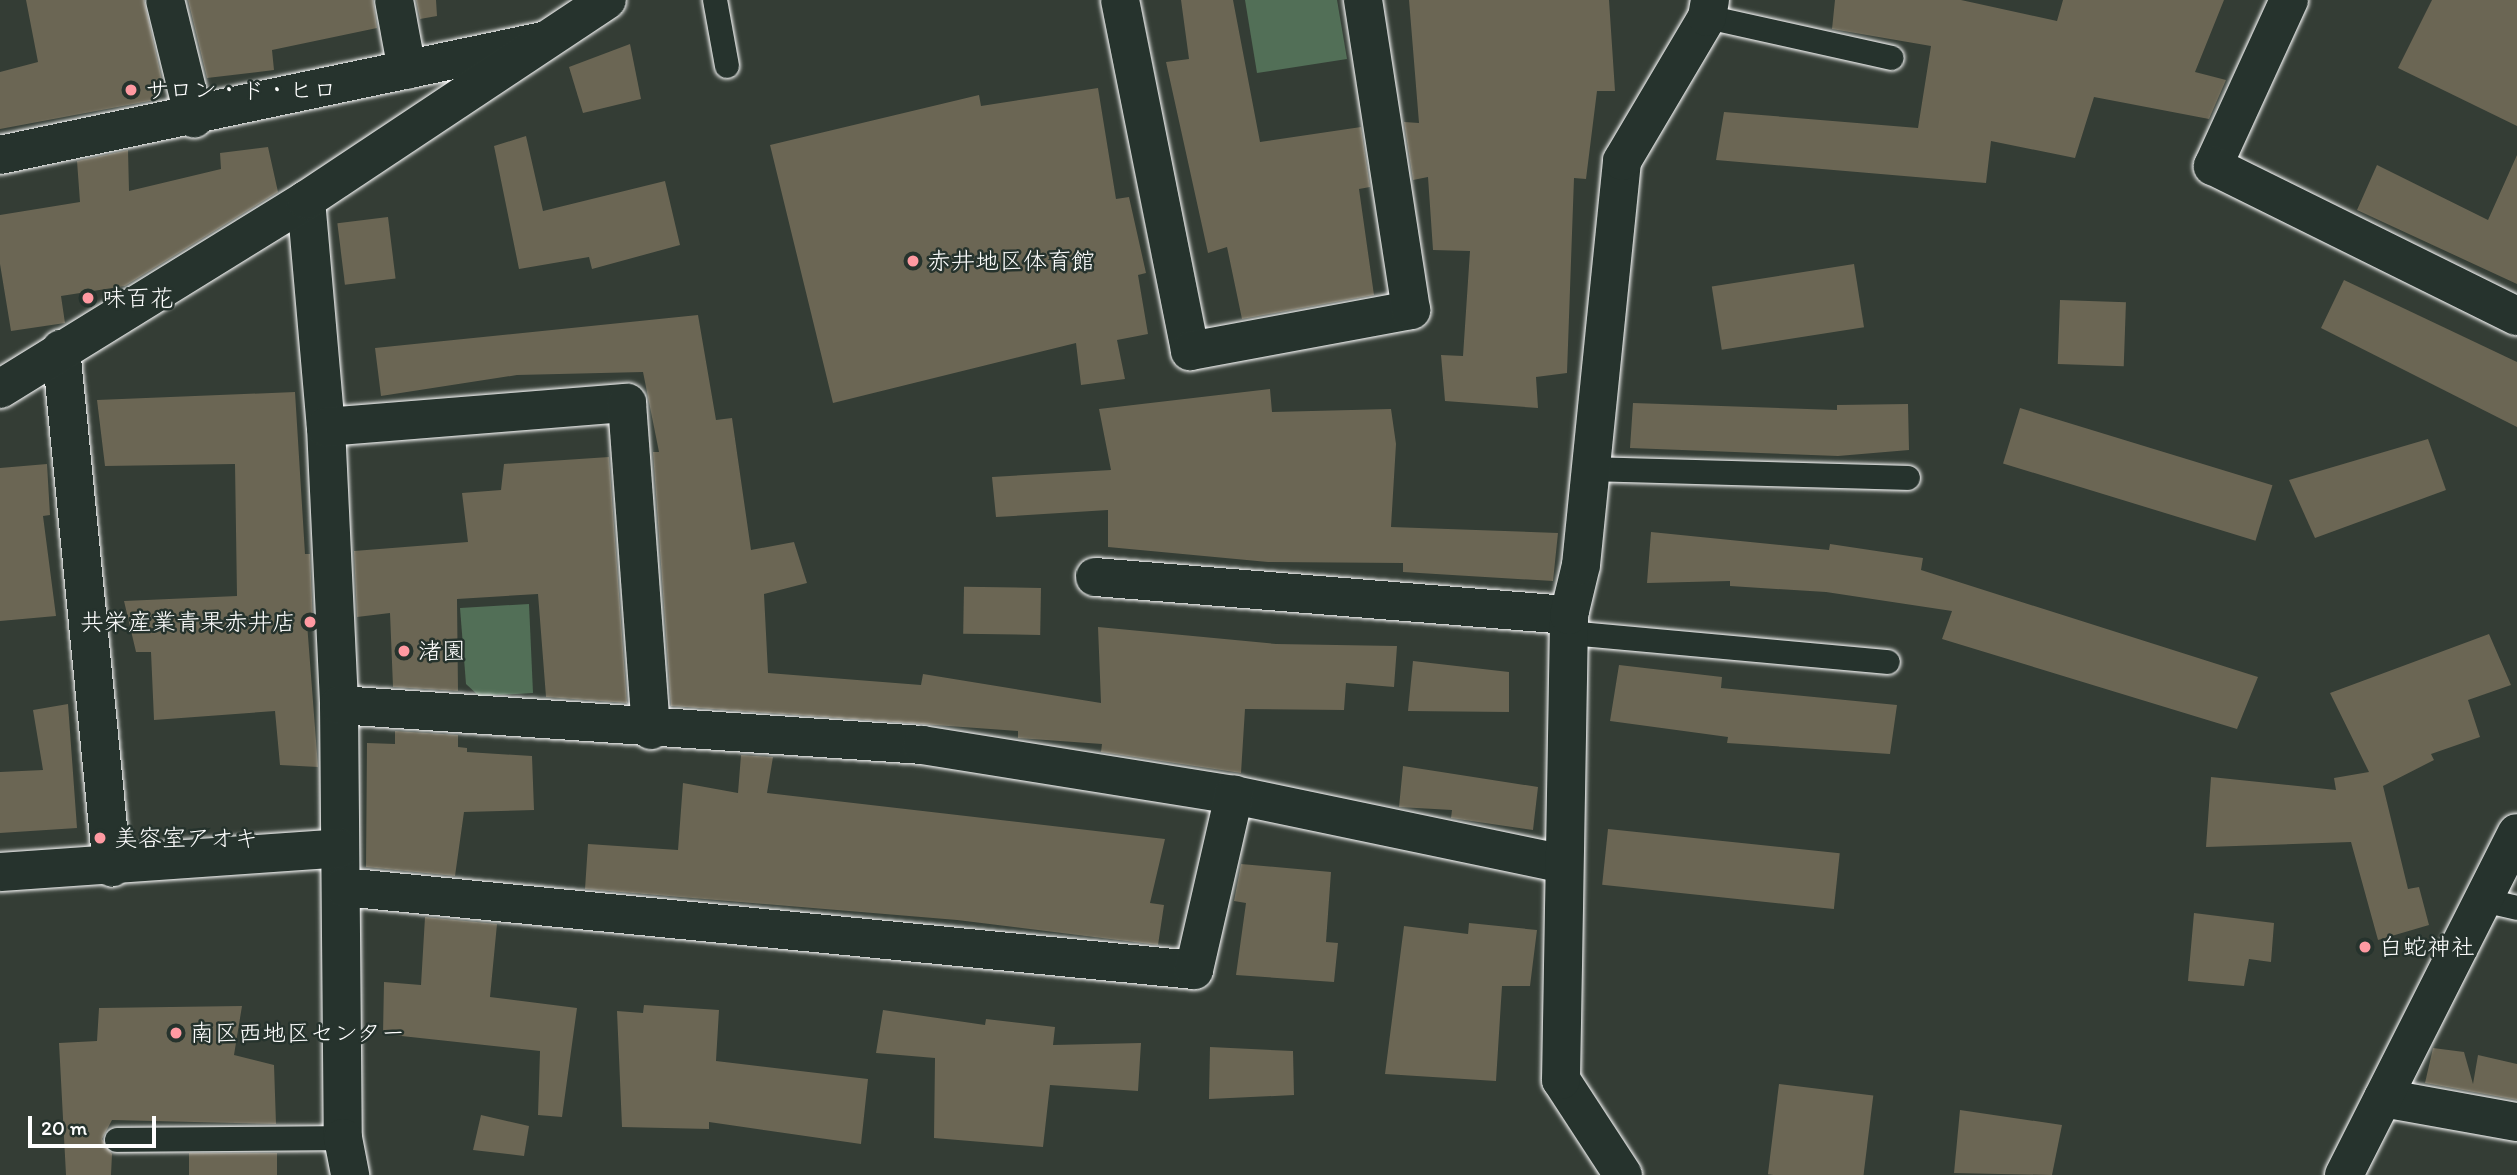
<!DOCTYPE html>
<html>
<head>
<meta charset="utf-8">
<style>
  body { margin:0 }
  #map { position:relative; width:2517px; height:1175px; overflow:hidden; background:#343d35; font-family:Itim,"Klee One",sans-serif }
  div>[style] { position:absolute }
  .green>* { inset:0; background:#526f57 }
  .building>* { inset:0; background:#6b6654; transform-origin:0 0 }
  .roads { filter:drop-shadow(0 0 2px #fff) drop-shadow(0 0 2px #fff) }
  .lane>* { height:24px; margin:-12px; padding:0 12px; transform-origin:12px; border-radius:12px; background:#26332d }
  .street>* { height:38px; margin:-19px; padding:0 19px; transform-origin:19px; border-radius:19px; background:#26332d }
  .secondary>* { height:38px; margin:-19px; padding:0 19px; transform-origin:19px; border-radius:19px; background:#26332d }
  .dots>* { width:19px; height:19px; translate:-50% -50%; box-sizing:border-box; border:4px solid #26332d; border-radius:50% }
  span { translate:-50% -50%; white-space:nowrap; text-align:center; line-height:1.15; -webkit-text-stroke:5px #26332d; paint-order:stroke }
  .poi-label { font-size:24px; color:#fff }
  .left { translate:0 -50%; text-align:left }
  .right { translate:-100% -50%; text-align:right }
  .scale { position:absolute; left:28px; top:1116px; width:128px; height:32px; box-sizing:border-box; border:4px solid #fff; border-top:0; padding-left:9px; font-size:21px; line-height:24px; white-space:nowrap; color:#fff; -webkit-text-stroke:5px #26332d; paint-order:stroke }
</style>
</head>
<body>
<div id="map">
  <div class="green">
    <i style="clip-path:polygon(1245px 0,1337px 0,1347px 59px,1257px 73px)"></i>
    <i style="clip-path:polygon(529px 604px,533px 693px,479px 696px,466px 684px,460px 608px)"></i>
  </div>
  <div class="building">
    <i style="clip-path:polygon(26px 0,144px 0,163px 84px,153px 85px,155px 100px,0 129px,0 72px,38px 62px)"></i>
    <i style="clip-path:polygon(188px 0,373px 0,377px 28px,272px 50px,274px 70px,207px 78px)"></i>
    <i style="clip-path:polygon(416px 0,436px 0,437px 16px,420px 19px)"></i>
    <i style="clip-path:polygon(1181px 0,1233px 0,1260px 142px,1361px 127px,1370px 187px,1359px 189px,1374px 295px,1242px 319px,1227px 247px,1208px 253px,1166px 62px,1189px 59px)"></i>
    <i style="clip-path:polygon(1409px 0,1609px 0,1615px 91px,1597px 91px,1586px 179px,1574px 178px,1567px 373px,1536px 377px,1538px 408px,1445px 401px,1441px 355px,1463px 356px,1470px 251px,1433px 250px,1428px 177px,1413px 180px,1404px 122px,1419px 123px)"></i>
    <i style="clip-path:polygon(1835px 0,1961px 0,2057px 21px,2063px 0,2224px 0,2195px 72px,2226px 80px,2209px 119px,2094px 97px,2075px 158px,1991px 141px,1986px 183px,1716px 160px,1724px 112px,1918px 128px,1931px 46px,1832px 29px)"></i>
    <i style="clip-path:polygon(2432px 0,2517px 0,2517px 126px,2398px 68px)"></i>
    <i style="clip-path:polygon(630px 44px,641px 99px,583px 113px,569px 67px)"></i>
    <i style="clip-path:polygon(1098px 88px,1116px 199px,1129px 197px,1146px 273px,1138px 275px,1148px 334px,1117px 340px,1125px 379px,1081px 385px,1076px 343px,833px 403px,770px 145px,979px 95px,981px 106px)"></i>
    <i style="clip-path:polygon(526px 136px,543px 211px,665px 181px,680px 245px,592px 269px,589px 257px,519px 269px,494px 146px)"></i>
    <i style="clip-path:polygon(268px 147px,278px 192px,125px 286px,61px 296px,65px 323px,11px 331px,0 264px,0 215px,80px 202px,77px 161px,128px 150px,129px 191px,221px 169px,220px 153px)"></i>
    <i style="clip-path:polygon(2517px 155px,2517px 284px,2357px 210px,2377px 165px,2488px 220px)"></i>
    <i style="left:388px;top:217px;width:62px;height:51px;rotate:83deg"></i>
    <i style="left:1854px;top:264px;width:64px;height:144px;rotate:81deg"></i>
    <i style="clip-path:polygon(2344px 280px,2517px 362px,2517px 427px,2321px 328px)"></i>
    <i style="left:2060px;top:300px;width:66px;height:64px;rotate:2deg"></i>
    <i style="clip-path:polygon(698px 315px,716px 420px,732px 418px,751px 550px,794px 542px,807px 583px,764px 594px,768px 673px,921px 685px,923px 674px,1101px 703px,1098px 627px,1276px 644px,1397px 646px,1394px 687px,1346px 683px,1344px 710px,1245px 709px,1241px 773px,1101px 752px,1102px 744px,1018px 738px,1018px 731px,671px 706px,653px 452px,659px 452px,643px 372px,517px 375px,381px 396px,375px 348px)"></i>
    <i style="clip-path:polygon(1270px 389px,1272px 412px,1391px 409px,1396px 444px,1391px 527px,1558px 533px,1553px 581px,1403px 572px,1403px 563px,1268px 562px,1108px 547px,1108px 510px,996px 517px,992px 477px,1111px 470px,1099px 409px)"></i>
    <i style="clip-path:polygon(295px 392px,305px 554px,310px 554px,313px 623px,307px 623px,318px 767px,280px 765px,275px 711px,154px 720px,151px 652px,136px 652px,124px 601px,237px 596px,235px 464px,105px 466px,97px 400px)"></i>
    <i style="clip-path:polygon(1633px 403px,1837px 410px,1837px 405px,1908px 404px,1909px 450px,1838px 456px,1630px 448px)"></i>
    <i style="left:2020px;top:408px;width:264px;height:58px;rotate:17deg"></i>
    <i style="clip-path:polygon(2428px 439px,2446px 490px,2315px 538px,2289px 480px)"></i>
    <i style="clip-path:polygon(609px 457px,627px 703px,546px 697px,538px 594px,457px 599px,458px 691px,393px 687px,390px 613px,357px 617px,354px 551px,468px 542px,462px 493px,501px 490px,504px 464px)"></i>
    <i style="clip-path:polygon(47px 464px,50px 515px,43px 516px,56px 616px,0 621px,0 468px)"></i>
    <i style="clip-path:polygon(1651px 532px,1829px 550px,1830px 544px,1923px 558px,1921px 570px,2258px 677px,2237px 729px,1942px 639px,1952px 611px,1826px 592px,1730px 586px,1730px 581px,1647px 583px)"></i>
    <i style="left:1041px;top:588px;width:47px;height:77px;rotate:91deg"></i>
    <i style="clip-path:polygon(2489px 634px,2511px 685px,2468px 700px,2480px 737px,2431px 754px,2434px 760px,2383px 786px,2408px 889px,2419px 887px,2429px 925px,2378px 940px,2351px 842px,2206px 847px,2211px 777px,2336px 790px,2334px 778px,2369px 772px,2330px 693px)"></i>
    <i style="clip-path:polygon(1413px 661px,1509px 672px,1509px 712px,1408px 711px)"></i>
    <i style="clip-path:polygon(1619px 665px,1722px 677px,1721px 688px,1897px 705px,1890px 754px,1727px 743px,1728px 737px,1610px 721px)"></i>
    <i style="clip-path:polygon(68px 704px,77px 828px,0 833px,0 772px,43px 770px,33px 710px)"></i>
    <i style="clip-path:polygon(395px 731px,458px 735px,458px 747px,467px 748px,467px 752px,532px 756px,534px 810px,464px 812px,455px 876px,366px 867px,367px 743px,395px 744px)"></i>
    <i style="clip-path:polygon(741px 755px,773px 757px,767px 793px,1165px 839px,1150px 903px,1164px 905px,1158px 945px,957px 920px,585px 889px,588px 844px,678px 850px,683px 783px,738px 793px)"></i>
    <i style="clip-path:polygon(1403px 766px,1538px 787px,1533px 830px,1451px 818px,1452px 810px,1399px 807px)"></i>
    <i style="left:1608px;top:829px;width:233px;height:56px;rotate:6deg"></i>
    <i style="clip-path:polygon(1241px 864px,1331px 872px,1326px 942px,1338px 943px,1334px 982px,1236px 975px,1246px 903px,1234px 901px)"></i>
    <i style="clip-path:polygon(2194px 913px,2274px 923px,2271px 962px,2249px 959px,2244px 986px,2188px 981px)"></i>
    <i style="clip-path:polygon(425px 917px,497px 924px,490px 997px,577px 1008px,562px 1117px,538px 1115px,540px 1051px,383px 1034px,384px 982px,421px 985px)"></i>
    <i style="clip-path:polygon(1469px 923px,1537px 930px,1530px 986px,1502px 986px,1496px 1081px,1385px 1074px,1404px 926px,1468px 934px)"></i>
    <i style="clip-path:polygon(644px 1005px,719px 1010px,716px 1061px,868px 1079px,861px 1144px,709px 1122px,709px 1129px,622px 1127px,617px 1011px,643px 1013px)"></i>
    <i style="clip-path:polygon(242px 1006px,234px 1055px,274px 1065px,276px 1124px,112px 1120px,102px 1139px,112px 1154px,111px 1175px,66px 1175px,59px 1043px,97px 1041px,99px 1008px)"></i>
    <i style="clip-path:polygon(883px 1010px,985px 1025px,986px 1019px,1055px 1027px,1053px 1045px,1141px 1043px,1138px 1091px,1050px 1085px,1043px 1147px,934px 1138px,935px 1058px,876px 1053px)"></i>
    <i style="clip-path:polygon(1210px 1047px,1293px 1051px,1294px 1095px,1209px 1099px)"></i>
    <i style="clip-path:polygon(2433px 1048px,2464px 1052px,2473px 1084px,2478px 1055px,2517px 1064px,2517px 1100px,2425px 1083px)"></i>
    <i style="left:1779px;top:1084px;width:95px;height:91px;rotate:7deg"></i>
    <i style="clip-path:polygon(1960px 1110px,2062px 1125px,2052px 1175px,1954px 1173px)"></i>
    <i style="clip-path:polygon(481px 1115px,529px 1126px,524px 1156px,473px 1150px)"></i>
    <i style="left:277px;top:1153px;width:22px;height:88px;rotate:90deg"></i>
  </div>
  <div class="roads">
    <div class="lane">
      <i style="left:715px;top:0;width:67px;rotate:79.7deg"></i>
      <i style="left:1707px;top:17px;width:189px;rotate:12.5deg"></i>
      <i style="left:1591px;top:469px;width:317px;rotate:1.6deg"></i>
      <i style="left:1569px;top:633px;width:320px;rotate:5.2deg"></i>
      <i style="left:2483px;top:900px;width:35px;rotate:13deg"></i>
      <i style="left:117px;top:1140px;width:226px;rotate:-0.5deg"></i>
    </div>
    <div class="street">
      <i style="left:165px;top:0;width:122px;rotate:76.2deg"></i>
      <i style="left:394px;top:0;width:71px;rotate:79.5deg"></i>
      <i style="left:1120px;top:0;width:358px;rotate:78.7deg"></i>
      <i style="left:1190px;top:351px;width:225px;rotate:-10.5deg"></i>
      <i style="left:1411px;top:310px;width:314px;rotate:-98.8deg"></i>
      <i style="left:2289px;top:0;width:183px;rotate:114.6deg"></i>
      <i style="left:2213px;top:166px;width:339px;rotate:26.3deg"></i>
      <i style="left:0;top:155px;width:555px;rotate:-11.86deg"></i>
      <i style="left:306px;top:200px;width:228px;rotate:85deg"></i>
      <i style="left:326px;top:427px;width:278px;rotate:87.3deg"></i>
      <i style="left:339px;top:705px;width:433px;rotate:89.5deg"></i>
      <i style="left:343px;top:1138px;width:38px;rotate:79deg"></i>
      <i style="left:61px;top:349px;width:521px;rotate:84.38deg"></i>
      <i style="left:326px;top:427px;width:302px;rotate:-4.6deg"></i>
      <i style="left:627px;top:403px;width:328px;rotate:85.8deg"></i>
      <i style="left:1095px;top:577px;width:476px;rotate:4.6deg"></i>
      <i style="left:339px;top:705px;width:584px;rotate:3.92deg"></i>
      <i style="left:922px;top:745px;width:316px;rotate:9.1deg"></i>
      <i style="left:1234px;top:795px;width:336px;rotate:11.8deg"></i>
      <i style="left:343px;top:887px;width:855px;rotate:5.57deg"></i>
      <i style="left:1194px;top:970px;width:180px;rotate:-77.1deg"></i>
      <i style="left:2383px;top:1098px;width:136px;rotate:10.2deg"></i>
      <i style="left:1623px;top:1175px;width:113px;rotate:-123.1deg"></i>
      <i style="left:1561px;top:1080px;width:465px;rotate:-89deg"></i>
      <i style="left:1569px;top:615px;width:51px;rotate:-76.5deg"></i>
      <i style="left:1581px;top:565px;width:406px;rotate:-84.2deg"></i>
      <i style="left:1622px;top:161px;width:167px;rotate:-59.4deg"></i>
      <i style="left:1707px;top:17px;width:17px;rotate:-80deg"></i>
      <i style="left:2344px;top:1175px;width:383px;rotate:-63.2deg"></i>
    </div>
    <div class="secondary">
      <i style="left:0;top:389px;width:360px;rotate:-31.7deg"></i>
      <i style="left:306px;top:200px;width:361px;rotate:-33.6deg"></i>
      <i style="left:0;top:872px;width:340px;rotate:-4deg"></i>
    </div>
  </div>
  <div class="dots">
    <i style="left:131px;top:90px;background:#ff9aa2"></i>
    <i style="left:913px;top:261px;background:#ff9aa2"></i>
    <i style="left:88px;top:298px;background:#ff9aa2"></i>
    <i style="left:310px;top:622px;background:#ff9aa2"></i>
    <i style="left:404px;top:651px;background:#ff9aa2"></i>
    <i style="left:100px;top:838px;background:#ff9aa2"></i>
    <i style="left:2365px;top:947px;background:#ff9aa2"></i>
    <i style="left:176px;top:1033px;background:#ff9aa2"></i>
  </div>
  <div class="poi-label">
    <span class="left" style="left:145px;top:90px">サロン・ド・ヒロ</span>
    <span class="left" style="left:927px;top:261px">赤井地区体育館</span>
    <span class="left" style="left:102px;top:298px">味百花</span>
    <span class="right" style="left:296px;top:622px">共栄産業青果赤井店</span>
    <span class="left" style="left:418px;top:651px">渚園</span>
    <span class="left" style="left:114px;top:838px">美容室アオキ</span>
    <span class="left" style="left:2379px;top:947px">白蛇神社</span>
    <span class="left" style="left:190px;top:1033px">南区西地区センター</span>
  </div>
  <div class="scale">20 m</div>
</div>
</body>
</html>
